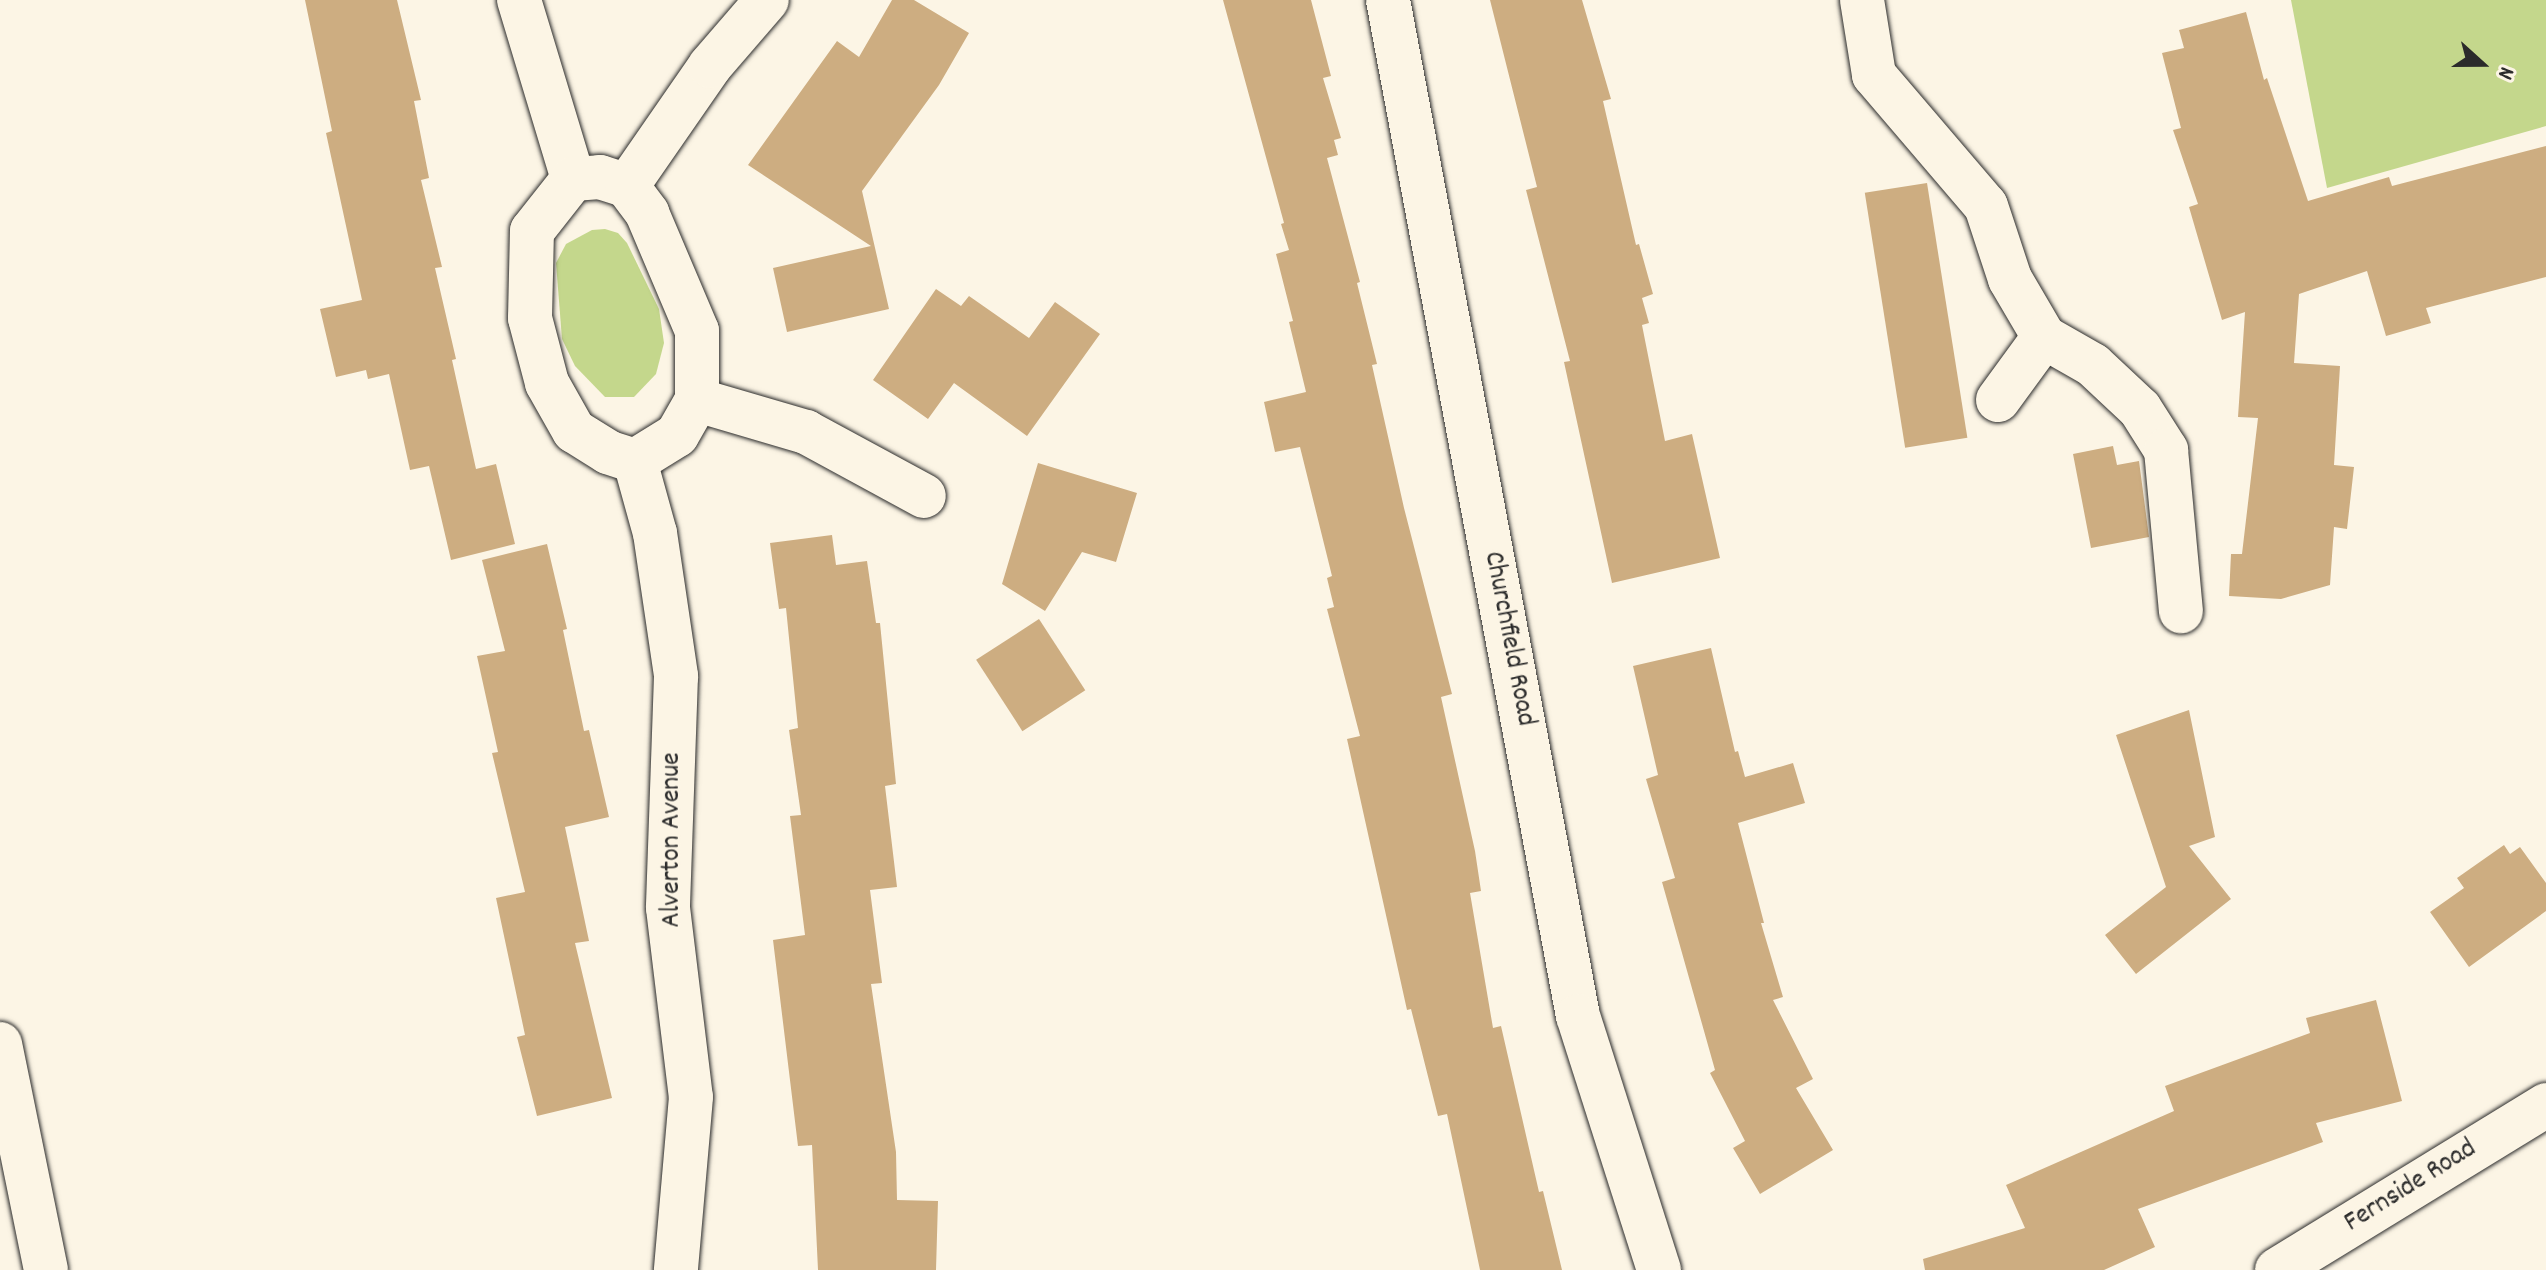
<!DOCTYPE html>
<html>
<head>
<meta charset="utf-8">
<style>
  body { margin:0 }
  #map { position:relative; width:2546px; height:1270px; overflow:hidden; background:#fcf5e5; font-family:Dekko,sans-serif }
  div>[style] { position:absolute }
  .green>* { inset:0; background:#c4d78c }
  .building>* { inset:0; background:#cdad81; transform-origin:0 0 }
  .roads { filter:drop-shadow(0 0 2px #2b2b2b) drop-shadow(0 0 2px #2b2b2b) }
  .minor>* { height:44px; margin:-22px; padding:0 22px; transform-origin:22px; border-radius:22px; background:#fcf5e5 }
  .primary>* { height:44px; margin:-22px; padding:0 22px; transform-origin:22px; border-radius:22px; background:#fcf5e5 }
  .trunk>* { height:44px; margin:-22px; padding:0 22px; transform-origin:22px; border-radius:22px; background:#fcf5e5 }
  span { translate:-50% -50%; white-space:nowrap; text-align:center; line-height:1.15; -webkit-text-stroke:6px #fcf5e5; paint-order:stroke }
  .street-label { font-size:28px; color:#2b2b2b }
  .north { position:absolute; left:2442px; top:24px; width:80px; height:80px; -webkit-text-stroke:6px #fcf5e5; paint-order:stroke; rotate:111deg; font-size:22px; font-weight:700; line-height:32px; text-align:center; color:#2b2b2b }
  .north::after { content:''; display:block; margin:auto; width:28px; height:36px; background:#2b2b2b; clip-path:polygon(50% 0,100% 100%,50% 72%,0 100%) }
</style>
</head>
<body>
<div id="map">
  <div class="green">
    <i style="clip-path:polygon(2291px 0,2546px 0,2546px 126px,2327px 188px)"></i>
    <i style="clip-path:polygon(605px 229px,618px 233px,627px 243px,659px 309px,664px 343px,656px 374px,634px 397px,605px 397px,575px 366px,562px 339px,556px 263px,566px 244px,592px 230px)"></i>
  </div>
  <div class="building">
    <i style="clip-path:polygon(305px 0,397px 0,421px 100px,414px 101px,429px 178px,421px 180px,442px 267px,435px 268px,456px 359px,452px 360px,476px 469px,496px 464px,515px 544px,451px 560px,429px 466px,410px 470px,389px 374px,368px 379px,366px 370px,336px 377px,320px 309px,362px 300px,326px 133px,332px 131px)"></i>
    <i style="clip-path:polygon(892px 0,914px 0,969px 33px,939px 85px,862px 191px,889px 309px,787px 332px,773px 268px,871px 246px,748px 165px,837px 41px,859px 57px)"></i>
    <i style="clip-path:polygon(1223px 0,1311px 0,1331px 76px,1323px 78px,1341px 138px,1334px 140px,1338px 155px,1327px 158px,1360px 282px,1357px 283px,1377px 364px,1372px 365px,1404px 508px,1452px 694px,1441px 697px,1475px 851px,1481px 891px,1470px 893px,1493px 1028px,1501px 1026px,1539px 1192px,1543px 1191px,1562px 1270px,1480px 1270px,1447px 1114px,1438px 1116px,1411px 1009px,1407px 1010px,1347px 739px,1360px 736px,1327px 609px,1334px 607px,1327px 578px,1332px 576px,1300px 447px,1275px 452px,1264px 402px,1306px 392px,1289px 322px,1293px 321px,1276px 254px,1289px 250px,1281px 224px,1284px 223px)"></i>
    <i style="clip-path:polygon(1490px 0,1582px 0,1611px 99px,1603px 101px,1636px 245px,1639px 244px,1653px 294px,1642px 298px,1649px 323px,1642px 325px,1665px 441px,1692px 434px,1720px 558px,1612px 583px,1564px 362px,1570px 361px,1526px 190px,1537px 187px)"></i>
    <i style="clip-path:polygon(2246px 12px,2264px 80px,2267px 78px,2308px 201px,2389px 177px,2392px 186px,2546px 146px,2546px 277px,2426px 308px,2431px 323px,2386px 336px,2367px 271px,2299px 294px,2294px 363px,2340px 366px,2334px 465px,2354px 467px,2347px 529px,2334px 527px,2330px 585px,2281px 599px,2229px 596px,2231px 554px,2242px 554px,2258px 418px,2238px 417px,2245px 312px,2222px 320px,2189px 207px,2198px 204px,2173px 130px,2181px 128px,2162px 53px,2184px 48px,2179px 30px)"></i>
    <i style="left:1927px;top:183px;width:258px;height:63px;rotate:81deg"></i>
    <i style="clip-path:polygon(936px 289px,961px 306px,969px 296px,1029px 338px,1055px 302px,1100px 334px,1027px 436px,954px 383px,928px 419px,873px 380px)"></i>
    <i style="clip-path:polygon(2113px 446px,2117px 465px,2139px 461px,2149px 537px,2091px 548px,2073px 454px)"></i>
    <i style="clip-path:polygon(1038px 463px,1137px 493px,1116px 562px,1082px 552px,1045px 611px,1002px 584px)"></i>
    <i style="clip-path:polygon(832px 535px,836px 565px,867px 561px,876px 623px,880px 623px,896px 784px,885px 786px,897px 887px,870px 890px,882px 983px,871px 984px,896px 1152px,897px 1200px,938px 1201px,936px 1270px,818px 1270px,812px 1145px,798px 1146px,773px 940px,805px 935px,790px 816px,801px 815px,789px 730px,798px 728px,786px 608px,779px 609px,770px 543px)"></i>
    <i style="clip-path:polygon(547px 544px,567px 629px,563px 630px,584px 731px,589px 730px,609px 817px,565px 827px,589px 941px,575px 943px,612px 1098px,537px 1116px,517px 1037px,525px 1035px,496px 898px,525px 892px,492px 753px,498px 752px,477px 656px,505px 651px,482px 560px)"></i>
    <i style="left:1039px;top:619px;width:85px;height:75px;rotate:57deg"></i>
    <i style="clip-path:polygon(1711px 648px,1735px 752px,1738px 751px,1745px 777px,1793px 763px,1805px 803px,1738px 823px,1764px 923px,1761px 923px,1783px 997px,1773px 1000px,1813px 1079px,1796px 1088px,1833px 1150px,1760px 1194px,1733px 1148px,1745px 1141px,1710px 1073px,1715px 1070px,1662px 882px,1675px 878px,1646px 779px,1658px 775px,1633px 666px)"></i>
    <i style="clip-path:polygon(2189px 710px,2215px 837px,2189px 846px,2231px 899px,2136px 974px,2105px 935px,2166px 887px,2116px 735px)"></i>
    <i style="clip-path:polygon(2504px 845px,2510px 854px,2520px 847px,2546px 883px,2546px 911px,2469px 967px,2430px 912px,2464px 888px,2457px 878px)"></i>
    <i style="clip-path:polygon(2376px 1000px,2402px 1101px,2316px 1123px,2323px 1142px,2138px 1209px,2155px 1247px,2104px 1270px,1925px 1270px,1923px 1259px,2025px 1228px,2006px 1185px,2174px 1111px,2165px 1086px,2310px 1033px,2306px 1018px)"></i>
  </div>
  <div class="roads">
    <div class="minor">
      <i style="left:519px;top:0;width:187px;rotate:73.2deg"></i>
      <i style="left:1388px;top:0;width:1034px;rotate:79.41deg"></i>
      <i style="left:1578px;top:1016px;width:267px;rotate:72.3deg"></i>
      <i style="left:1862px;top:0;width:76px;rotate:80.9deg"></i>
      <i style="left:1874px;top:75px;width:172px;rotate:49.5deg"></i>
      <i style="left:1986px;top:206px;width:77px;rotate:71.8deg"></i>
      <i style="left:2010px;top:279px;width:67px;rotate:59.6deg"></i>
      <i style="left:2044px;top:337px;width:56px;rotate:29.7deg"></i>
      <i style="left:2093px;top:365px;width:64px;rotate:43.1deg"></i>
      <i style="left:2140px;top:409px;width:49px;rotate:57.6deg"></i>
      <i style="left:2166px;top:450px;width:162px;rotate:84.7deg"></i>
      <i style="left:600px;top:177px;width:28px;rotate:18deg"></i>
      <i style="left:627px;top:186px;width:34px;rotate:53deg"></i>
      <i style="left:647px;top:213px;width:128px;rotate:67deg"></i>
      <i style="left:697px;top:331px;width:69px;rotate:90deg"></i>
      <i style="left:697px;top:400px;width:40px;rotate:119.7deg"></i>
      <i style="left:677px;top:435px;width:49px;rotate:148.2deg"></i>
      <i style="left:635px;top:461px;width:28px;rotate:-162deg"></i>
      <i style="left:608px;top:452px;width:40px;rotate:-148deg"></i>
      <i style="left:574px;top:431px;width:55px;rotate:-119.4deg"></i>
      <i style="left:547px;top:383px;width:67px;rotate:-104.7deg"></i>
      <i style="left:530px;top:318px;width:87px;rotate:-88.7deg"></i>
      <i style="left:532px;top:231px;width:66px;rotate:-51.7deg"></i>
      <i style="left:573px;top:179px;width:27px;rotate:-4deg"></i>
      <i style="left:627px;top:186px;width:146px;rotate:-55.3deg"></i>
      <i style="left:710px;top:66px;width:87px;rotate:-49.2deg"></i>
      <i style="left:697px;top:400px;width:114px;rotate:16.4deg"></i>
      <i style="left:806px;top:432px;width:134px;rotate:28.5deg"></i>
      <i style="left:1998px;top:400px;width:78px;rotate:-53.9deg"></i>
      <i style="left:635px;top:461px;width:75px;rotate:74.5deg"></i>
      <i style="left:655px;top:533px;width:145px;rotate:81.6deg"></i>
      <i style="left:676px;top:676px;width:232px;rotate:92deg"></i>
      <i style="left:668px;top:908px;width:190px;rotate:83.1deg"></i>
      <i style="left:691px;top:1097px;width:174px;rotate:95deg"></i>
    </div>
    <div class="primary">
      <i style="left:0;top:1044px;width:231px;rotate:78.5deg"></i>
    </div>
    <div class="trunk">
      <i style="left:2277px;top:1270px;width:316px;rotate:-31.5deg"></i>
    </div>
  </div>
  <div class="street-label">
    <span style="left:1508px;top:639px;rotate:79deg">Churchfield Road</span>
    <span style="left:673px;top:840px;rotate:-90deg">Alverton Avenue</span>
    <span style="left:2411px;top:1187px;rotate:-32deg">Fernside Road</span>
  </div>
  <div class="north">N</div>
</div>
</body>
</html>
